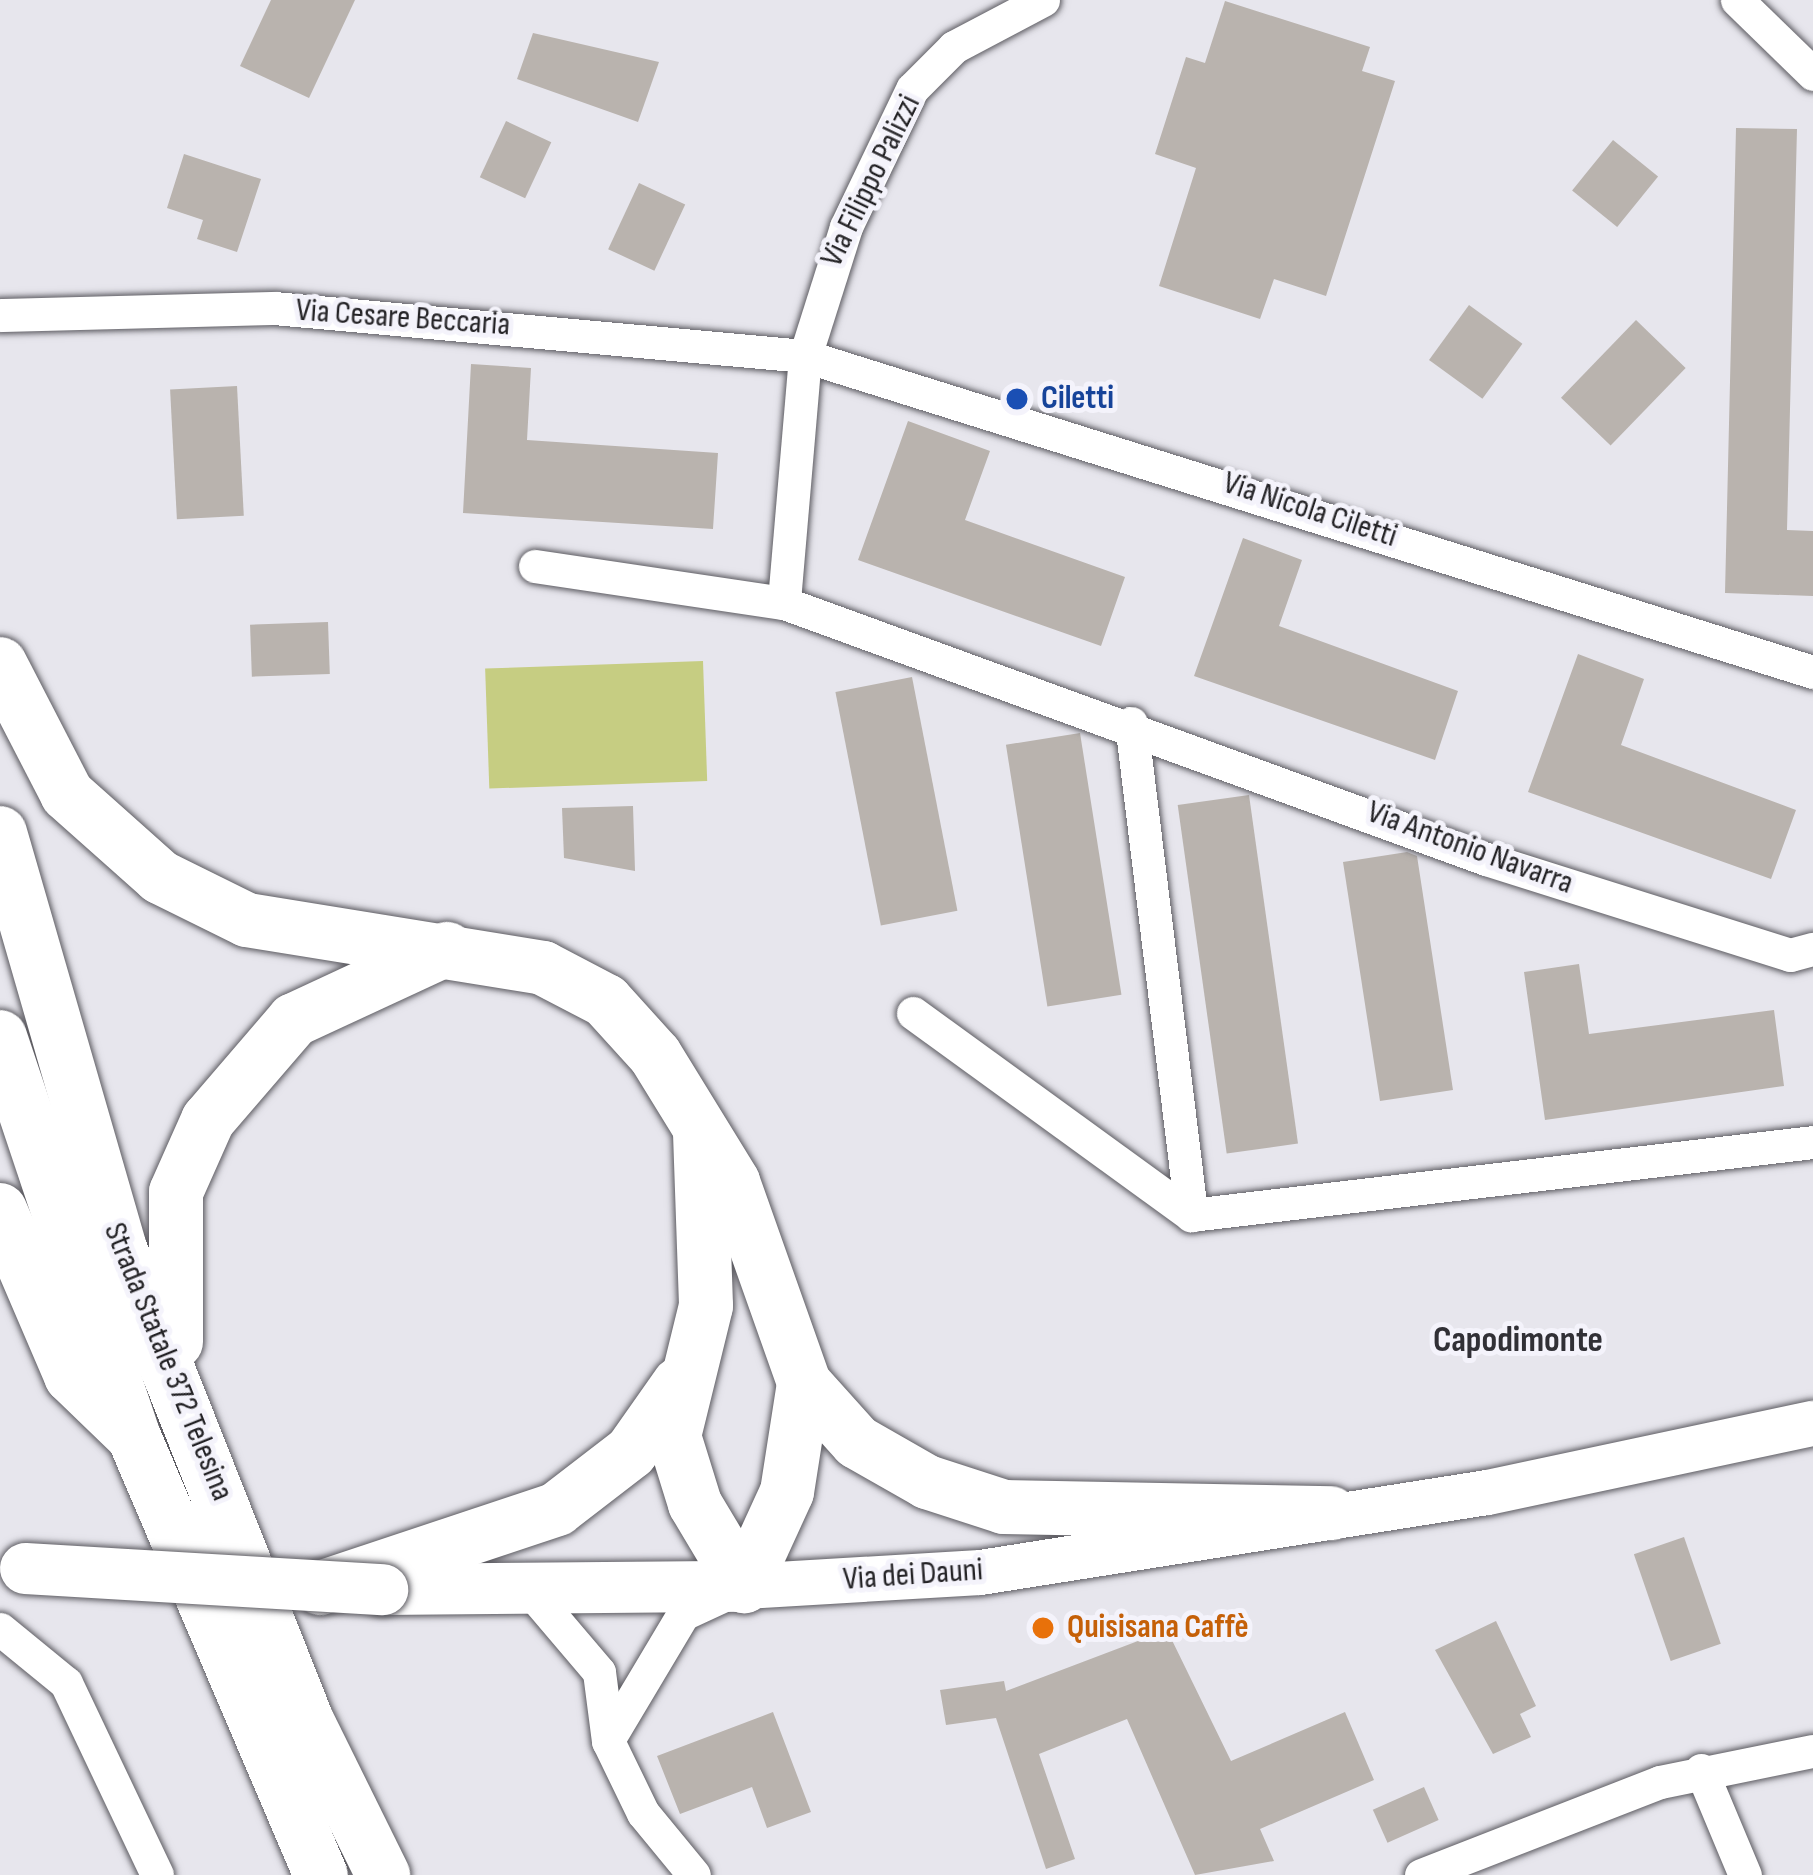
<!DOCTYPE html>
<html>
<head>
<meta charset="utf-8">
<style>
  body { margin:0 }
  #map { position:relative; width:1813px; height:1875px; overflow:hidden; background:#e7e6ed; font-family:"Sofia Sans Condensed",sans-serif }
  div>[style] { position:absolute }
  .green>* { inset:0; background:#c6cd82; transform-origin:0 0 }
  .building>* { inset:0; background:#b9b3ae; transform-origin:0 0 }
  .roads { filter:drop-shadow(0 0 3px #5d5c62) drop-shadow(0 0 3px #5d5c62) }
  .minor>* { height:33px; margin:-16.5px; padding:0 16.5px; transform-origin:16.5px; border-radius:16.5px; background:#fff }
  .secondary>* { height:45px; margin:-22.5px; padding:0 22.5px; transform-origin:22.5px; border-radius:22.5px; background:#fff }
  .primary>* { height:51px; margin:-25.5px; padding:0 25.5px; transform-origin:25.5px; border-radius:25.5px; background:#fff }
  .trunk>* { height:54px; margin:-27px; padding:0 27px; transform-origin:27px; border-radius:27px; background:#fff }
  .bridges { filter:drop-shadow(0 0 3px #5d5c62) drop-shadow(0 0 3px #5d5c62) }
  .primary-bridge>* { height:51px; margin:-25.5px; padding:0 25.5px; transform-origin:25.5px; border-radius:25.5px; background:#fff }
  .dots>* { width:33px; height:33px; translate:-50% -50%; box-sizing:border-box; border:6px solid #f4f3fb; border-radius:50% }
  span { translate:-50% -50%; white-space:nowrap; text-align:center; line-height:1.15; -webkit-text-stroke:10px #f4f3fb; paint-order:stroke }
  .street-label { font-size:33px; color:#242326 }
  .transit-label { font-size:33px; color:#164399; font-weight:700 }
  .left { translate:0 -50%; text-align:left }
  .food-label { font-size:33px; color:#c56008; font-weight:700 }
  .neighbourhood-label { font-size:36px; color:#313036; font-weight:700 }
</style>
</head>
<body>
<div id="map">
  <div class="green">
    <i style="left:703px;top:661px;width:120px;height:218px;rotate:88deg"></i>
  </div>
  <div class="building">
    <i style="clip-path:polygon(271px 0,355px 0,309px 98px,240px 66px)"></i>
    <i style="clip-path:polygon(1225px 1px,1370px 47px,1362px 71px,1395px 81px,1326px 296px,1274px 279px,1260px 319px,1159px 286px,1196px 168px,1155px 154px,1186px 57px,1205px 63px)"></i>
    <i style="clip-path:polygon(533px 33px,659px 62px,638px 122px,517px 79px)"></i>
    <i style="left:506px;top:121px;width:50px;height:62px;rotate:25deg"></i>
    <i style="clip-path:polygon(1736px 128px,1797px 129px,1787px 530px,1813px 531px,1813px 596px,1725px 593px)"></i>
    <i style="left:1613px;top:140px;width:58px;height:65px;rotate:39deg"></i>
    <i style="clip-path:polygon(184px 154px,261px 179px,237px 252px,197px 239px,203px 220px,167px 208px)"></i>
    <i style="left:639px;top:183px;width:51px;height:73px;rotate:25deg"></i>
    <i style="left:1469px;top:305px;width:66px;height:68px;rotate:36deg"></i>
    <i style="left:1636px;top:320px;width:69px;height:108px;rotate:44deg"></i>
    <i style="clip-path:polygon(471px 364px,531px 368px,527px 440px,718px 453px,713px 529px,463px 513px)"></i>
    <i style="left:237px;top:386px;width:130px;height:67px;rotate:87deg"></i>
    <i style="clip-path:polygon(908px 421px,990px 451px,965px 520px,1125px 577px,1101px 646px,858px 560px)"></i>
    <i style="clip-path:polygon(1243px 538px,1302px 560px,1279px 626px,1458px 691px,1435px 760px,1194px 676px)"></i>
    <i style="left:328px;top:622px;width:52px;height:78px;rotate:88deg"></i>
    <i style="clip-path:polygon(1578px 654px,1644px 679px,1621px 745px,1796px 810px,1771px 879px,1528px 792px)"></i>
    <i style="left:912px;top:677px;width:238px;height:78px;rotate:79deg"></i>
    <i style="left:1080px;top:733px;width:265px;height:75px;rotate:81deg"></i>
    <i style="left:1249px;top:795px;width:352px;height:72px;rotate:82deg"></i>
    <i style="clip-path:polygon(633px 806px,635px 871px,564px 858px,562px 808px)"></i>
    <i style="clip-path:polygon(1407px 852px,1417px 856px,1453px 1090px,1380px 1101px,1343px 862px)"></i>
    <i style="clip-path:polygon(1579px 964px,1589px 1034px,1774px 1010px,1784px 1086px,1545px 1120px,1524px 972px)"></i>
    <i style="left:1684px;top:1537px;width:113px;height:53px;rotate:71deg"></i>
    <i style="clip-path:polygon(1496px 1621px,1536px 1706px,1520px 1714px,1531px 1737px,1493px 1754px,1435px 1650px)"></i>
    <i style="clip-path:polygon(1167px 1630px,1231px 1761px,1345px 1712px,1374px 1780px,1260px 1829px,1274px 1861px,1195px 1875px,1127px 1719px,1039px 1754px,1075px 1859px,1046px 1869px,996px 1718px,946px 1725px,940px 1690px,1004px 1681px,1006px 1691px)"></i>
    <i style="clip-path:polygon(773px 1712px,811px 1812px,767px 1828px,752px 1787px,680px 1814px,657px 1756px)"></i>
    <i style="left:1424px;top:1787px;width:36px;height:56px;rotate:66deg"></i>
  </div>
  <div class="roads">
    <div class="minor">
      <i style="left:1043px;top:0;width:101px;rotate:152.2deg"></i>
      <i style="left:954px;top:47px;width:59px;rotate:135deg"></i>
      <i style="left:912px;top:89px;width:153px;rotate:115.6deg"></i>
      <i style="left:846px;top:227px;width:135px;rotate:107.6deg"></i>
      <i style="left:805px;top:356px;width:248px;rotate:94.9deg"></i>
      <i style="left:784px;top:603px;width:747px;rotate:20.04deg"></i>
      <i style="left:1486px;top:859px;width:319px;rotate:17.5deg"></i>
      <i style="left:1790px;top:955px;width:24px;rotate:-15deg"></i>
      <i style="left:1737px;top:0;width:106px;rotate:44.2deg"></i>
      <i style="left:0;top:315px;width:274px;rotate:-1.5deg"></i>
      <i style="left:274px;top:308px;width:533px;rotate:5.17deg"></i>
      <i style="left:805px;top:356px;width:1056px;rotate:17.41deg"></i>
      <i style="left:535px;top:566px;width:252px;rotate:8.5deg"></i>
      <i style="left:1131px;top:723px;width:496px;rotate:83deg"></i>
      <i style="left:913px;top:1013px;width:344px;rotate:36deg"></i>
      <i style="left:1191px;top:1215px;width:626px;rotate:-6.69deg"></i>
      <i style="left:531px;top:1592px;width:105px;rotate:49.6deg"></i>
      <i style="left:599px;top:1672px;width:70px;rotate:82.6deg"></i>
      <i style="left:608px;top:1741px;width:80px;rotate:64.1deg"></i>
      <i style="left:643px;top:1813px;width:80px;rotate:50.6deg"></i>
      <i style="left:0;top:1629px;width:85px;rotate:39.3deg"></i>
      <i style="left:66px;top:1683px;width:212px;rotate:64.6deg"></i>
      <i style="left:608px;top:1740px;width:147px;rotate:-59.2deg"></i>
      <i style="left:683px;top:1614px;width:47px;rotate:-24.9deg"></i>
      <i style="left:1701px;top:1770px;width:114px;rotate:67.3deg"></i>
      <i style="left:1421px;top:1875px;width:256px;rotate:-21.3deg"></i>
      <i style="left:1660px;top:1782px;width:156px;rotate:-11.5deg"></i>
    </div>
    <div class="secondary">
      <i style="left:744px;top:1586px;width:236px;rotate:-3.4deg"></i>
      <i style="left:980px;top:1572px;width:513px;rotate:-8.97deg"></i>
      <i style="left:1487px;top:1492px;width:333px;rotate:-12deg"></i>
    </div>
    <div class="primary">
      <i style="left:382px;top:1589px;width:362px;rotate:-0.5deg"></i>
    </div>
    <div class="trunk">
      <i style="left:0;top:664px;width:146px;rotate:62.7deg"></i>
      <i style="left:67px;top:794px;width:125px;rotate:41.7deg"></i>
      <i style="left:160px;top:877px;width:97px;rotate:26.3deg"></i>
      <i style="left:247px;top:920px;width:300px;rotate:9.2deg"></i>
      <i style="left:543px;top:968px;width:71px;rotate:27.6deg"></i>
      <i style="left:606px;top:1001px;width:73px;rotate:47.8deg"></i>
      <i style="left:655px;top:1055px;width:149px;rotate:58.4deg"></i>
      <i style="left:733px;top:1182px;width:213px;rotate:70.5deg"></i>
      <i style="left:804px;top:1383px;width:79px;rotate:48.1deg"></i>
      <i style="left:857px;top:1442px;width:81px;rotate:29.7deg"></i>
      <i style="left:927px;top:1482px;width:81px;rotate:18deg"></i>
      <i style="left:1004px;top:1507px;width:327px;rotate:1.1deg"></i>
      <i style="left:0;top:833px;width:430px;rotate:73.9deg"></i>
      <i style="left:119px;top:1246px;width:511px;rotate:68.41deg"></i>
      <i style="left:307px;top:1721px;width:172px;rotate:63.7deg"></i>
      <i style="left:0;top:1037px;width:422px;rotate:71.5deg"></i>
      <i style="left:134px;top:1437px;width:476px;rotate:66.9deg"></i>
      <i style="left:700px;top:1133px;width:173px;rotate:88deg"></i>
      <i style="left:706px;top:1306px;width:134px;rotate:103.8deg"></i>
      <i style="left:674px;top:1436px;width:71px;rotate:72.8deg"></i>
      <i style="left:695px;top:1504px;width:96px;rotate:59.1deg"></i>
      <i style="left:0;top:1210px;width:181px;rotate:66.8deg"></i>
      <i style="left:71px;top:1376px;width:81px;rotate:44deg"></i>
      <i style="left:176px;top:1342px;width:150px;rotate:-90deg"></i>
      <i style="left:176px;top:1192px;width:79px;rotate:-66deg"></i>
      <i style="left:208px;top:1120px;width:132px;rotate:-49.3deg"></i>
      <i style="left:294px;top:1020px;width:169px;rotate:-24.9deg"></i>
      <i style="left:744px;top:1586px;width:103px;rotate:-65.4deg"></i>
      <i style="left:787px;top:1492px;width:110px;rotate:-81.1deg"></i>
      <i style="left:320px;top:1588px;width:250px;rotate:-18.4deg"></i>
      <i style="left:557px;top:1509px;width:93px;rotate:-37.6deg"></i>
      <i style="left:631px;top:1452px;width:83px;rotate:-54.8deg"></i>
    </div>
  </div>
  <div class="bridges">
    <div class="primary-bridge">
      <i style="left:25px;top:1568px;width:358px;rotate:3.4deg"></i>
    </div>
  </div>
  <div class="dots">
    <i style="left:1017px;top:399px;background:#1a4fb4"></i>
    <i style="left:1043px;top:1628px;background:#e8710a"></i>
  </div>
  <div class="street-label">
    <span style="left:871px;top:181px;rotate:-64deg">Via Filippo Palizzi</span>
    <span style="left:403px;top:318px;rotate:4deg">Via Cesare Beccaria</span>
    <span style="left:1310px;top:510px;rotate:18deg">Via Nicola Ciletti</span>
    <span style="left:1470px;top:848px;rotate:20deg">Via Antonio Navarra</span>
    <span style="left:168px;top:1362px;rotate:68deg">Strada Statale 372 Telesina</span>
    <span style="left:913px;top:1575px;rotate:-4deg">Via dei Dauni</span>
  </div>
  <div class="transit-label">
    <span class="left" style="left:1041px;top:399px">Ciletti</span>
  </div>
  <div class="food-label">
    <span class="left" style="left:1067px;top:1628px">Quisisana Caffè</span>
  </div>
  <div class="neighbourhood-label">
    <span style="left:1518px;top:1341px">Capodimonte</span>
  </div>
</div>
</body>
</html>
